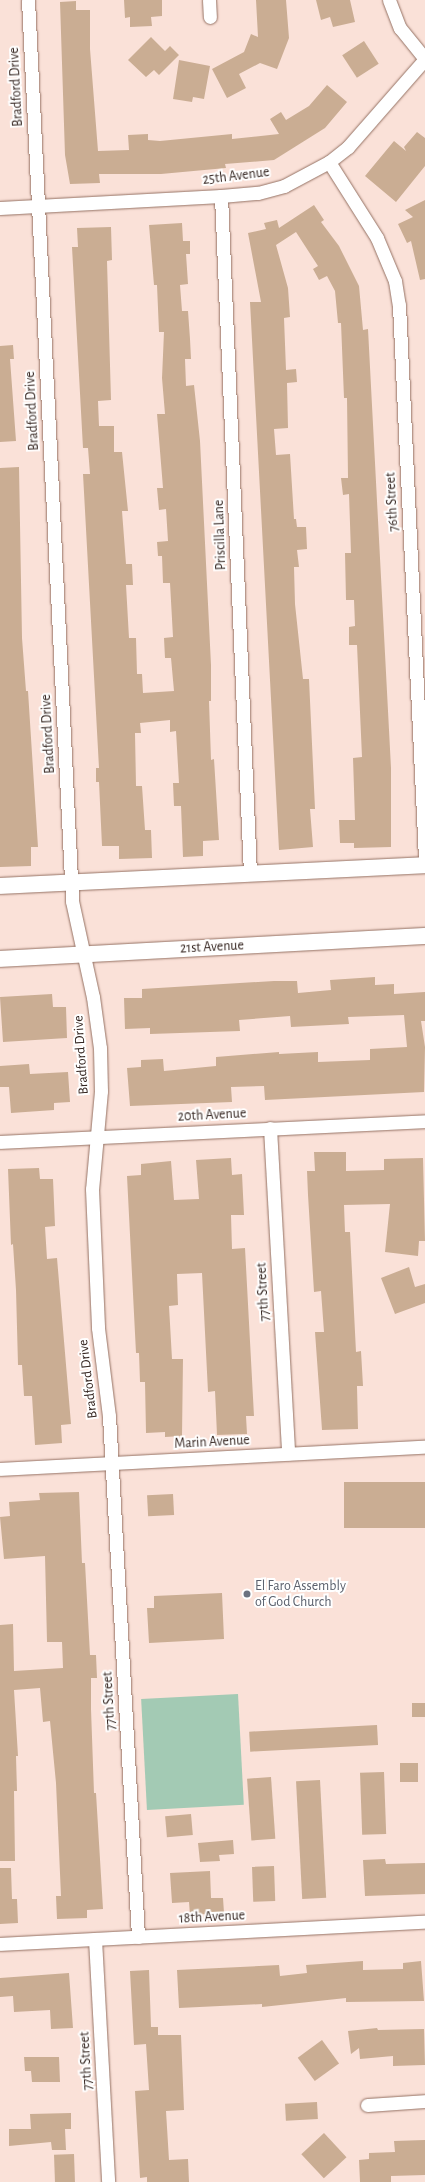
<!DOCTYPE html>
<html>
<head>
<meta charset="utf-8">
<style>
  body { margin:0 }
  #map { position:relative; width:425px; height:2182px; overflow:hidden; background:#fae1d8; font-family:"Alegreya Sans",sans-serif }
  div>[style] { position:absolute }
  .green>* { inset:0; background:#a3cab4; transform-origin:0 0 }
  .building>* { inset:0; background:#caad93; transform-origin:0 0 }
  .roads { filter:drop-shadow(0 0 1px #957264) drop-shadow(0 0 1px #957264) }
  .minor>* { height:13px; margin:-6.5px; padding:0 6.5px; transform-origin:6.5px; border-radius:6.5px; background:#fff }
  .tertiary>* { height:16px; margin:-8px; padding:0 8px; transform-origin:8px; border-radius:8px; background:#fff }
  .dots>* { width:11px; height:11px; translate:-50% -50%; box-sizing:border-box; border:2px solid #fff; border-radius:50% }
  span { translate:-50% -50%; white-space:nowrap; text-align:center; line-height:1.15; -webkit-text-stroke:4px #fff; paint-order:stroke }
  .street-label { font-size:14px; color:#352621 }
  .worship-label { font-size:14px; color:#5b616d }
  .left { translate:0 -50%; text-align:left }
</style>
</head>
<body>
<div id="map">
  <div class="green">
    <i style="left:238px;top:1694px;width:111px;height:97px;rotate:87deg"></i>
  </div>
  <div class="building">
    <i style="clip-path:polygon(124px 0,162px 0,162px 16px,151px 17px,152px 26px,130px 27px,130px 17px,125px 18px)"></i>
    <i style="clip-path:polygon(256px 0,286px 0,289px 38px,277px 69px,260px 63px,239px 74px,246px 88px,227px 98px,212px 69px,244px 52px,251px 34px,258px 37px)"></i>
    <i style="clip-path:polygon(316px 0,350px 0,355px 22px,333px 27px,330px 17px,321px 20px)"></i>
    <i style="clip-path:polygon(76px 1px,76px 10px,90px 10px,90px 49px,98px 151px,129px 150px,128px 135px,148px 134px,148px 140px,160px 141px,232px 134px,232px 139px,279px 134px,270px 119px,281px 112px,286px 120px,309px 106px,327px 85px,347px 102px,325px 128px,274px 160px,225px 164px,226px 168px,161px 174px,99px 174px,100px 183px,70px 184px,65px 155px,60px 2px)"></i>
    <i style="clip-path:polygon(151px 37px,165px 51px,170px 46px,179px 55px,159px 75px,154px 70px,146px 77px,128px 60px)"></i>
    <i style="left:364px;top:41px;width:27px;height:26px;rotate:57deg"></i>
    <i style="clip-path:polygon(179px 60px,210px 66px,204px 99px,193px 97px,192px 102px,173px 99px)"></i>
    <i style="clip-path:polygon(417px 132px,425px 138px,425px 166px,396px 202px,365px 176px,394px 141px,406px 151px,404px 147px)"></i>
    <i style="clip-path:polygon(425px 200px,425px 279px,420px 280px,411px 241px,407px 243px,398px 224px,413px 217px,405px 210px)"></i>
    <i style="clip-path:polygon(314px 205px,324px 220px,321px 222px,339px 246px,359px 286px,363px 330px,368px 329px,391px 768px,391px 847px,354px 848px,354px 843px,340px 843px,339px 820px,355px 820px,353px 758px,362px 757px,357px 645px,349px 645px,349px 627px,355px 626px,354px 600px,346px 600px,345px 553px,351px 553px,349px 494px,343px 495px,341px 478px,348px 478px,347px 398px,344px 398px,341px 323px,338px 323px,335px 291px,327px 276px,319px 280px,313px 269px,318px 266px,296px 232px,276px 245px,288px 288px,290px 317px,284px 318px,286px 370px,296px 369px,297px 382px,287px 383px,288px 428px,274px 429px,276px 455px,290px 454px,294px 519px,296px 519px,297px 527px,306px 527px,307px 549px,297px 550px,299px 567px,294px 567px,295px 604px,303px 679px,309px 679px,315px 809px,310px 809px,313px 847px,279px 850px,250px 302px,261px 302px,248px 233px,266px 229px,264px 223px,277px 220px,279px 228px)"></i>
    <i style="clip-path:polygon(182px 223px,183px 241px,190px 241px,190px 254px,186px 254px,188px 284px,180px 285px,182px 311px,188px 311px,190px 339px,191px 359px,185px 359px,186px 386px,194px 385px,200px 441px,211px 665px,211px 701px,209px 701px,211px 760px,214px 759px,219px 840px,203px 841px,203px 856px,183px 857px,181px 806px,174px 806px,173px 783px,179px 783px,176px 731px,170px 732px,170px 720px,140px 723px,141px 733px,135px 733px,136px 786px,142px 786px,145px 830px,151px 830px,152px 858px,119px 859px,119px 846px,102px 846px,99px 782px,96px 782px,96px 768px,99px 768px,83px 474px,90px 474px,88px 448px,83px 448px,72px 247px,78px 247px,77px 228px,111px 227px,112px 260px,107px 261px,111px 400px,98px 401px,99px 426px,114px 426px,114px 452px,122px 452px,128px 511px,122px 511px,126px 564px,132px 564px,133px 585px,126px 585px,129px 638px,136px 638px,137px 674px,142px 674px,143px 693px,174px 691px,171px 658px,165px 658px,164px 638px,173px 637px,170px 583px,163px 583px,162px 556px,158px 556px,157px 542px,168px 541px,166px 509px,159px 510px,157px 488px,163px 488px,157px 414px,165px 414px,162px 378px,164px 332px,159px 332px,157px 285px,154px 285px,149px 225px)"></i>
    <i style="clip-path:polygon(13px 345px,14px 359px,10px 359px,16px 441px,0 442px,0 346px)"></i>
    <i style="clip-path:polygon(19px 467px,22px 638px,26px 691px,28px 691px,38px 847px,31px 847px,31px 866px,0 867px,0 468px)"></i>
    <i style="clip-path:polygon(375px 977px,375px 985px,394px 984px,394px 994px,425px 992px,425px 1021px,421px 1021px,425px 1047px,424px 1092px,265px 1100px,264px 1086px,231px 1087px,232px 1102px,130px 1106px,127px 1068px,141px 1067px,141px 1060px,163px 1059px,164px 1071px,216px 1066px,216px 1057px,279px 1052px,279px 1054px,318px 1052px,318px 1062px,370px 1060px,370px 1049px,407px 1047px,404px 1015px,348px 1017px,349px 1024px,291px 1027px,290px 1016px,239px 1020px,240px 1031px,150px 1034px,150px 1028px,125px 1029px,124px 998px,142px 998px,142px 989px,274px 981px,297px 981px,298px 993px,331px 990px,330px 980px)"></i>
    <i style="clip-path:polygon(52px 994px,53px 1007px,66px 1007px,67px 1038px,3px 1042px,0 997px)"></i>
    <i style="clip-path:polygon(29px 1064px,30px 1074px,68px 1072px,70px 1102px,54px 1103px,54px 1110px,11px 1113px,9px 1087px,0 1087px,0 1066px)"></i>
    <i style="clip-path:polygon(314px 1152px,346px 1152px,346px 1171px,384px 1170px,384px 1159px,423px 1158px,425px 1241px,419px 1241px,418px 1256px,385px 1252px,390px 1204px,344px 1205px,345px 1232px,350px 1232px,356px 1352px,361px 1351px,363px 1386px,357px 1386px,358px 1429px,322px 1430px,315px 1332px,324px 1332px,321px 1291px,314px 1292px,308px 1195px,307px 1171px,315px 1171px)"></i>
    <i style="clip-path:polygon(231px 1158px,232px 1175px,242px 1174px,244px 1215px,231px 1215px,232px 1249px,245px 1248px,254px 1416px,246px 1416px,247px 1434px,217px 1435px,215px 1391px,208px 1392px,202px 1273px,177px 1274px,178px 1305px,169px 1306px,172px 1359px,183px 1359px,182px 1436px,165px 1437px,165px 1432px,146px 1433px,145px 1382px,140px 1382px,139px 1353px,136px 1353px,127px 1176px,141px 1175px,141px 1164px,171px 1161px,174px 1200px,199px 1199px,196px 1160px)"></i>
    <i style="clip-path:polygon(39px 1168px,40px 1179px,53px 1179px,55px 1226px,45px 1227px,47px 1259px,57px 1258px,71px 1424px,61px 1425px,62px 1443px,35px 1445px,32px 1396px,24px 1396px,22px 1365px,18px 1365px,16px 1290px,13px 1244px,11px 1245px,8px 1169px)"></i>
    <i style="clip-path:polygon(409px 1267px,415px 1287px,425px 1284px,425px 1303px,395px 1314px,381px 1278px)"></i>
    <i style="left:425px;top:1482px;width:46px;height:81px;rotate:90deg"></i>
    <i style="clip-path:polygon(79px 1492px,82px 1563px,85px 1563px,90px 1655px,96px 1655px,97px 1678px,91px 1678px,91px 1709px,94px 1793px,96px 1793px,103px 1909px,87px 1910px,87px 1918px,57px 1919px,56px 1896px,61px 1896px,56px 1783px,50px 1721px,43px 1722px,40px 1688px,14px 1690px,18px 1756px,16px 1756px,17px 1791px,14px 1791px,15px 1861px,0 1861px,0 1625px,13px 1624px,14px 1671px,63px 1668px,62px 1642px,47px 1642px,45px 1556px,4px 1559px,0 1517px,10px 1516px,9px 1502px,40px 1500px,39px 1493px)"></i>
    <i style="left:173px;top:1494px;width:21px;height:26px;rotate:87deg"></i>
    <i style="clip-path:polygon(222px 1593px,224px 1639px,149px 1643px,147px 1608px,154px 1608px,154px 1596px)"></i>
    <i style="left:425px;top:1703px;width:14px;height:13px;rotate:90deg"></i>
    <i style="left:377px;top:1725px;width:20px;height:128px;rotate:87deg"></i>
    <i style="left:418px;top:1763px;width:19px;height:18px;rotate:90deg"></i>
    <i style="left:384px;top:1772px;width:62px;height:24px;rotate:88deg"></i>
    <i style="left:271px;top:1777px;width:62px;height:24px;rotate:86deg"></i>
    <i style="left:320px;top:1780px;width:118px;height:24px;rotate:87deg"></i>
    <i style="left:191px;top:1814px;width:21px;height:26px;rotate:85deg"></i>
    <i style="clip-path:polygon(233px 1840px,234px 1854px,219px 1855px,220px 1861px,200px 1862px,198px 1843px)"></i>
    <i style="clip-path:polygon(385px 1859px,386px 1864px,425px 1863px,425px 1894px,365px 1896px,363px 1860px)"></i>
    <i style="left:274px;top:1866px;width:35px;height:22px;rotate:88deg"></i>
    <i style="clip-path:polygon(0 1868px,11px 1868px,12px 1899px,17px 1899px,18px 1923px,0 1924px)"></i>
    <i style="clip-path:polygon(210px 1871px,211px 1898px,223px 1898px,224px 1913px,190px 1915px,189px 1902px,172px 1903px,170px 1873px)"></i>
    <i style="clip-path:polygon(363px 1961px,363px 1970px,403px 1969px,403px 1963px,421px 1961px,424px 2001px,346px 2002px,346px 1998px,262px 2007px,262px 2004px,179px 2008px,177px 1970px,279px 1965px,280px 1976px,307px 1973px,306px 1965px)"></i>
    <i style="clip-path:polygon(149px 1970px,151px 2027px,158px 2027px,158px 2035px,181px 2035px,184px 2110px,166px 2111px,169px 2160px,188px 2159px,189px 2182px,147px 2182px,147px 2177px,140px 2178px,135px 2091px,149px 2090px,146px 2044px,134px 2045px,130px 1971px)"></i>
    <i style="clip-path:polygon(69px 1973px,73px 2028px,51px 2029px,50px 2010px,14px 2012px,13px 1996px,0 1997px,0 1978px)"></i>
    <i style="clip-path:polygon(377px 2028px,378px 2030px,424px 2029px,425px 2065px,393px 2066px,393px 2056px,360px 2059px,359px 2048px,351px 2054px,348px 2031px)"></i>
    <i style="left:322px;top:2040px;width:29px;height:30px;rotate:54deg"></i>
    <i style="clip-path:polygon(24px 2057px,59px 2057px,60px 2082px,32px 2082px,31px 2071px,25px 2071px)"></i>
    <i style="left:317px;top:2102px;width:17px;height:32px;rotate:87deg"></i>
    <i style="clip-path:polygon(71px 2113px,71px 2129px,65px 2129px,66px 2150px,52px 2150px,51px 2142px,9px 2146px,9px 2129px,31px 2129px,30px 2114px)"></i>
    <i style="left:324px;top:2133px;width:33px;height:31px;rotate:47deg"></i>
    <i style="clip-path:polygon(425px 2140px,425px 2175px,391px 2176px,391px 2182px,360px 2182px,359px 2160px,369px 2159px,369px 2153px,395px 2152px,394px 2141px)"></i>
    <i style="left:74px;top:2154px;width:28px;height:20px;rotate:88deg"></i>
  </div>
  <div class="roads">
    <div class="minor">
      <i style="left:28px;top:0;width:902px;rotate:87.2deg"></i>
      <i style="left:72px;top:901px;width:98px;rotate:77.7deg"></i>
      <i style="left:93px;top:997px;width:51px;rotate:82.2deg"></i>
      <i style="left:100px;top:1048px;width:43px;rotate:88.7deg"></i>
      <i style="left:101px;top:1091px;width:98px;rotate:95.2deg"></i>
      <i style="left:92px;top:1189px;width:139px;rotate:87.5deg"></i>
      <i style="left:98px;top:1328px;width:89px;rotate:82.9deg"></i>
      <i style="left:109px;top:1416px;width:522px;rotate:86.81deg"></i>
      <i style="left:209px;top:0;width:17px;rotate:87deg"></i>
      <i style="left:389px;top:0;width:30px;rotate:69deg"></i>
      <i style="left:400px;top:28px;width:40px;rotate:51deg"></i>
      <i style="left:329px;top:162px;width:90px;rotate:57.7deg"></i>
      <i style="left:377px;top:238px;width:47px;rotate:67.3deg"></i>
      <i style="left:395px;top:281px;width:24px;rotate:81deg"></i>
      <i style="left:399px;top:305px;width:554px;rotate:87.31deg"></i>
      <i style="left:221px;top:196px;width:679px;rotate:87.55deg"></i>
      <i style="left:0;top:208px;width:221px;rotate:-3.1deg"></i>
      <i style="left:221px;top:196px;width:37px;rotate:-5deg"></i>
      <i style="left:258px;top:193px;width:27px;rotate:-15deg"></i>
      <i style="left:284px;top:186px;width:51px;rotate:-28.1deg"></i>
      <i style="left:329px;top:162px;width:24px;rotate:-38deg"></i>
      <i style="left:348px;top:147px;width:117px;rotate:-48.8deg"></i>
      <i style="left:270px;top:1128px;width:326px;rotate:86.8deg"></i>
      <i style="left:0;top:1142px;width:426px;rotate:-2.8deg"></i>
      <i style="left:0;top:1469px;width:426px;rotate:-3deg"></i>
      <i style="left:95px;top:1939px;width:243px;rotate:86.9deg"></i>
      <i style="left:0;top:1944px;width:426px;rotate:-3deg"></i>
      <i style="left:367px;top:2105px;width:58px;rotate:-3.9deg"></i>
    </div>
    <div class="tertiary">
      <i style="left:0;top:886px;width:426px;rotate:-2.8deg"></i>
      <i style="left:0;top:959px;width:426px;rotate:-3.1deg"></i>
    </div>
  </div>
  <div class="dots">
    <i style="left:247px;top:1594px;background:#6b7280"></i>
  </div>
  <div class="street-label">
    <span style="left:16px;top:87px;rotate:-93deg">Bradford Drive</span>
    <span style="left:236px;top:176px;rotate:-7deg">25th Avenue</span>
    <span style="left:32px;top:411px;rotate:-93deg">Bradford Drive</span>
    <span style="left:392px;top:502px;rotate:-93deg">76th Street</span>
    <span style="left:220px;top:535px;rotate:-92deg">Priscilla Lane</span>
    <span style="left:48px;top:734px;rotate:-93deg">Bradford Drive</span>
    <span style="left:212px;top:947px;rotate:-3deg">21st Avenue</span>
    <span style="left:81px;top:1055px;rotate:-94deg">Bradford Drive</span>
    <span style="left:212px;top:1115px;rotate:-3deg">20th Avenue</span>
    <span style="left:263px;top:1292px;rotate:-93deg">77th Street</span>
    <span style="left:88px;top:1379px;rotate:-97deg">Bradford Drive</span>
    <span style="left:212px;top:1442px;rotate:-3deg">Marin Avenue</span>
    <span style="left:109px;top:1701px;rotate:-93deg">77th Street</span>
    <span style="left:212px;top:1917px;rotate:-3deg">18th Avenue</span>
    <span style="left:86px;top:2061px;rotate:-93deg">77th Street</span>
  </div>
  <div class="worship-label">
    <span class="left" style="left:255px;top:1594px">El Faro Assembly<br>of God Church</span>
  </div>
</div>
</body>
</html>
